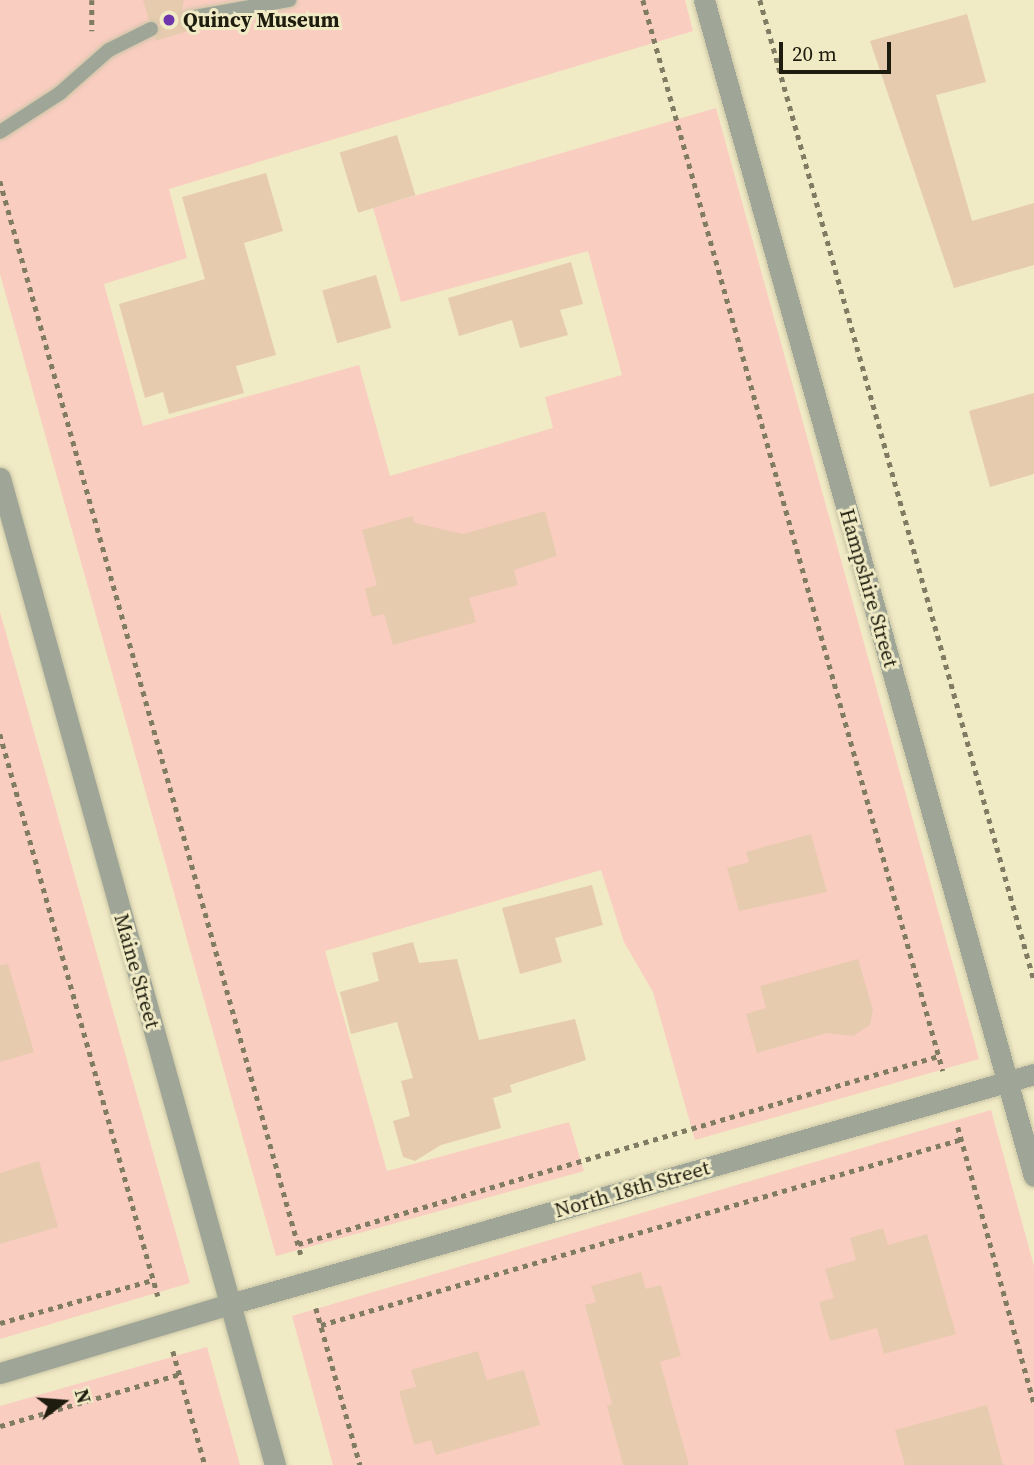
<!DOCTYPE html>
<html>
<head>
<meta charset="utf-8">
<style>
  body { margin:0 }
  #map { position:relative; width:1034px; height:1465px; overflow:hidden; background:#f0eac5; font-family:"Source Serif 4",serif }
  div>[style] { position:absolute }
  .green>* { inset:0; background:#facdc1 }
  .building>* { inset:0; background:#e6cbaf; transform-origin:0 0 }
  .path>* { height:4.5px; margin-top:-2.25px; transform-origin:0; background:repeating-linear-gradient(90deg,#807c63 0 5px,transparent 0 10px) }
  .roads { filter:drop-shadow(0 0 2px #cac5a4) drop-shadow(0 0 2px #cac5a4) }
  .service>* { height:14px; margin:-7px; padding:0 7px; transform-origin:7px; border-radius:7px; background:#9fa698 }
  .minor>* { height:21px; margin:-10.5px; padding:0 10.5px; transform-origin:10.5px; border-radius:10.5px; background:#9fa698 }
  .tertiary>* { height:21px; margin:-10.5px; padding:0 10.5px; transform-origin:10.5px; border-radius:10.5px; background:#9fa698 }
  .dots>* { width:19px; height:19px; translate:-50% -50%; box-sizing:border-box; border:4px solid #f0eac5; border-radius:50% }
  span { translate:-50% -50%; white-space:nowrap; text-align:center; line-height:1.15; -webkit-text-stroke:6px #f0eac5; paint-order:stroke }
  .poi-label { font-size:21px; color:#1e1c0e; font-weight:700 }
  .left { translate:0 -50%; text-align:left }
  .street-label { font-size:21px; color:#1e1c0e }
  .north { position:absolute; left:28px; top:1367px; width:70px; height:70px; -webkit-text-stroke:5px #f0eac5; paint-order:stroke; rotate:74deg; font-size:19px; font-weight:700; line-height:28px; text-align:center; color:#1e1c0e }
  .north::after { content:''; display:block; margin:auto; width:24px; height:32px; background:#1e1c0e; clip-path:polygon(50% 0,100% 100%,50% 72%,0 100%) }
  .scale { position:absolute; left:779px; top:42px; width:112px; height:32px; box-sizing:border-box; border:4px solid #1e1c0e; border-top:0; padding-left:9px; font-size:21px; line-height:24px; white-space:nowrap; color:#1e1c0e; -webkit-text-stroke:5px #f0eac5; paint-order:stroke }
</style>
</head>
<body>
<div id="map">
  <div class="green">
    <i style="clip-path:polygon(0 0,685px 0,693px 31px,169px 189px,187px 258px,104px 284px,143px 426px,359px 365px,390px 476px,553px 428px,545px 397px,622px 375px,588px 251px,401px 302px,373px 208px,716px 108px,979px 1059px,695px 1140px,653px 992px,624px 942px,601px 870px,325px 951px,387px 1171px,569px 1122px,584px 1171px,276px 1256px,0 274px)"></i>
    <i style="clip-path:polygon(0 612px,190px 1283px,0 1339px)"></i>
    <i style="clip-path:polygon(991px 1110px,1034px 1266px,1034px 1465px,333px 1465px,292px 1316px)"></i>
    <i style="clip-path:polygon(207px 1347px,240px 1465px,0 1465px,0 1406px)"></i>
  </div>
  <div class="building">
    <i style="clip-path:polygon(143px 0,184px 0,180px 20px,192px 30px,155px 41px,160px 25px,149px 20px)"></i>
    <i style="clip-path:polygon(967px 14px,986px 82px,936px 95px,972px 221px,1034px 203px,1034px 265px,954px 288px,870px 41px)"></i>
    <i style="left:397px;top:135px;width:63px;height:60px;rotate:73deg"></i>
    <i style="clip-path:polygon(266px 173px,283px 231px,244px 243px,276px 355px,236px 366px,244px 393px,169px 414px,163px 392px,145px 398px,119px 304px,205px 279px,182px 197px)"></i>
    <i style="clip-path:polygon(571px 262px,583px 304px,560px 310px,568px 335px,520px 348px,512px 320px,459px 336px,448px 298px)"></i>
    <i style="left:376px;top:275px;width:55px;height:56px;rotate:74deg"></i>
    <i style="clip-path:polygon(1034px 393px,1034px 474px,990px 487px,969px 411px)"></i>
    <i style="clip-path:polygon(545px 511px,557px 556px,514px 570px,518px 585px,469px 598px,476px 622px,393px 645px,384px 614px,372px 617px,365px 589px,377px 585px,362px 530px,412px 516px,415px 523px,463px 534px)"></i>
    <i style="clip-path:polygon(811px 834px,827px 892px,739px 911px,727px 868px,749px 862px,746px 852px)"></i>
    <i style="clip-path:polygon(592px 885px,603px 925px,555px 938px,562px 962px,520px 974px,502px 908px)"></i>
    <i style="clip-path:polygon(413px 942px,419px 963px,457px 959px,479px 1040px,575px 1019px,586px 1060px,510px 1085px,512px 1092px,493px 1098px,501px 1128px,441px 1145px,415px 1161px,403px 1157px,393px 1121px,410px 1116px,401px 1081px,413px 1078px,397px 1022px,351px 1034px,340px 992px,379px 981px,372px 953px)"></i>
    <i style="clip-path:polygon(858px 959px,873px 1010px,870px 1025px,853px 1036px,827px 1033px,757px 1053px,746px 1014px,766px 1008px,760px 986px)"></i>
    <i style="clip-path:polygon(8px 964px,34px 1052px,0 1062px,0 965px)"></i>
    <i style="clip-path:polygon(39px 1161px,58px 1227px,0 1244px,0 1173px)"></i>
    <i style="clip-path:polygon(883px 1228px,888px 1245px,927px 1234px,956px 1334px,884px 1354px,877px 1328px,830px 1341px,819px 1302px,834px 1298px,825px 1269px,856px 1260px,850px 1238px)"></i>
    <i style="clip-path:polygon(641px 1272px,646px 1289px,661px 1285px,681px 1356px,660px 1362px,689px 1465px,623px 1465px,607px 1406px,612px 1404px,585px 1305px,596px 1302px,591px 1286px)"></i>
    <i style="clip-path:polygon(478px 1351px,487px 1380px,524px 1370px,540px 1425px,436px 1455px,431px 1440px,414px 1445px,399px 1391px,416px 1387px,411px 1370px)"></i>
    <i style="clip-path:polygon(987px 1405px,1003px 1465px,905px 1465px,895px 1430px)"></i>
  </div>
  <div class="path">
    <i style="left:92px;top:0;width:31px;rotate:90deg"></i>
    <i style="left:643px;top:0;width:1112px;rotate:74.35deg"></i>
    <i style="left:760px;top:0;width:1018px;rotate:74.38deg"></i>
    <i style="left:0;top:181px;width:1115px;rotate:74.34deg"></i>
    <i style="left:0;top:734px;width:584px;rotate:74.3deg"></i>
    <i style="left:958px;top:1127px;width:286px;rotate:74.6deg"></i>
    <i style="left:298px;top:1244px;width:668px;rotate:-16.35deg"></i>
    <i style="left:316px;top:1308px;width:163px;rotate:74.3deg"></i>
    <i style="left:0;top:1323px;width:159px;rotate:-15.7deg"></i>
    <i style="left:321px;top:1325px;width:667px;rotate:-16.18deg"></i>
    <i style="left:173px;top:1351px;width:118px;rotate:74.3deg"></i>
    <i style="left:0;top:1426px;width:187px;rotate:-16.1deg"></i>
  </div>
  <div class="roads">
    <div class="service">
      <i style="left:189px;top:18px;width:102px;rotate:-10.2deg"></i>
      <i style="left:0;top:132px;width:72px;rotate:-33deg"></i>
      <i style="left:60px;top:93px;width:65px;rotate:-41.3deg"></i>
      <i style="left:109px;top:50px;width:47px;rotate:-26.6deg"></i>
    </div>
    <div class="minor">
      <i style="left:704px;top:0;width:1221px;rotate:74.33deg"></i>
      <i style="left:0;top:1373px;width:240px;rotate:-16.7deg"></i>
    </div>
    <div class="tertiary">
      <i style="left:0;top:478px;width:1025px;rotate:74.43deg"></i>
      <i style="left:230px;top:1304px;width:836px;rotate:-15.96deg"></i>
    </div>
  </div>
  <div class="dots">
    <i style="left:169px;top:20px;background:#6d36ac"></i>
  </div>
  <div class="poi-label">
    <span class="left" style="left:183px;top:20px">Quincy Museum</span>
  </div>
  <div class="street-label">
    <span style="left:869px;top:588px;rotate:74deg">Hampshire Street</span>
    <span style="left:137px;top:971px;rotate:74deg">Maine Street</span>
    <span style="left:632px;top:1189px;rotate:-16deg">North 18th Street</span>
  </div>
  <div class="north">N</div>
  <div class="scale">20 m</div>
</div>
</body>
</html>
